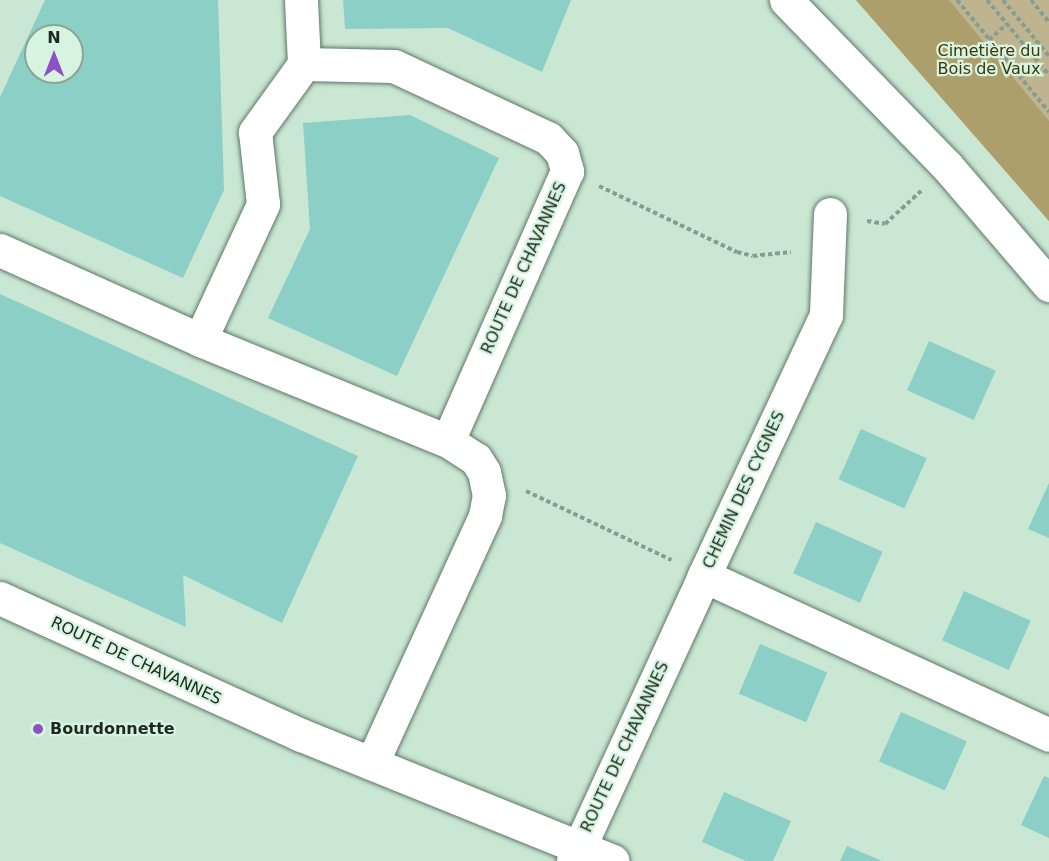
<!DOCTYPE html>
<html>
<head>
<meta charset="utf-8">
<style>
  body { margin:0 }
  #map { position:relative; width:1049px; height:861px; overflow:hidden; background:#cae7d3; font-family:"DejaVu Sans",sans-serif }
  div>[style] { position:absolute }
  .green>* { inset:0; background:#beb590 }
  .forest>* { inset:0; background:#ac9f6c }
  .building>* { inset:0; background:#8bcfc6; transform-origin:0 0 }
  .path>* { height:4px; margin-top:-2px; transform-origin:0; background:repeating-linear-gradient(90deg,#879d8e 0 4.5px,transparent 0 7.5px) }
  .roads { filter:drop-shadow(0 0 2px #5e7867) drop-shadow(0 0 2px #5e7867) }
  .minor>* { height:33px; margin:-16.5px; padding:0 16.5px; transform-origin:16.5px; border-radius:16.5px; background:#fff }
  .major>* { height:33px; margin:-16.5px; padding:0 16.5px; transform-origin:16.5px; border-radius:16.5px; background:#fff }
  .dots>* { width:16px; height:16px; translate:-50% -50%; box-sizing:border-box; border:3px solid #d7f4e0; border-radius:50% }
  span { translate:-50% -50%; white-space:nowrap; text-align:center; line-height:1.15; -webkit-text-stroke:4.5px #d7f4e0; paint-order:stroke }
  .park-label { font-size:16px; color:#40360b }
  .street-label { font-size:16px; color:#1e2921 }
  .poi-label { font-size:16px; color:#1e2921; font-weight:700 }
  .left { translate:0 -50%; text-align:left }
  .north { position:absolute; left:24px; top:24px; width:60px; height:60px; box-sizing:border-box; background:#d7f4e0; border:2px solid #8da394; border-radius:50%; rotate:0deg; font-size:16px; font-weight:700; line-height:24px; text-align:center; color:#1e2921 }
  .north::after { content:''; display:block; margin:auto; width:21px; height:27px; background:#8d50c6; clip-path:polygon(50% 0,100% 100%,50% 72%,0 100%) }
</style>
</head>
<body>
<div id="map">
  <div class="green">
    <i style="clip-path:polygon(856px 0,1049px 0,1049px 221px)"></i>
  </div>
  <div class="forest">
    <i style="clip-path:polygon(856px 0,949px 0,1049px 121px,1049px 221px)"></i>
  </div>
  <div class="building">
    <i style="clip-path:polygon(evenodd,45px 0,218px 0,224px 190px,183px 278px,0 196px,0 97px,45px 0,36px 36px,72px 36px,72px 72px,36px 72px,36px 36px)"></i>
    <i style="clip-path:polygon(343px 0,571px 0,542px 72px,448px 28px,345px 29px)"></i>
    <i style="clip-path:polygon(410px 115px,499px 158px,397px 376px,268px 318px,310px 229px,303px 123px)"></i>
    <i style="clip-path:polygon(0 294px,358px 456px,282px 623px,183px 575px,186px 627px,0 543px)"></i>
    <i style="left:929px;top:341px;width:73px;height:54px;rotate:24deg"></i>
    <i style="left:861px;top:429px;width:72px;height:55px;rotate:24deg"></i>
    <i style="clip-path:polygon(1049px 483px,1049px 538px,1028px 529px)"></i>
    <i style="left:816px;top:522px;width:73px;height:56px;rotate:24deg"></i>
    <i style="left:964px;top:591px;width:73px;height:54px;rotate:24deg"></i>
    <i style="left:760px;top:644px;width:73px;height:54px;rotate:23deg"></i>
    <i style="left:901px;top:712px;width:72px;height:54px;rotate:24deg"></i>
    <i style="clip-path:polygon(1044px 776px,1049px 778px,1049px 838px,1021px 825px)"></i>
    <i style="clip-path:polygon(724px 792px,791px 821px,773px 861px,746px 861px,702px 842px)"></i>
    <i style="clip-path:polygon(847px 846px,882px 861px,840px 861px)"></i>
  </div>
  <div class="path">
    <i style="left:957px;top:0;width:145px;rotate:50.6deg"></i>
    <i style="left:987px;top:0;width:97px;rotate:50.4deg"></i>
    <i style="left:1003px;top:0;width:72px;rotate:50.6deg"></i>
    <i style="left:1031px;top:0;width:28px;rotate:51deg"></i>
    <i style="left:989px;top:40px;width:24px;rotate:-42deg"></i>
    <i style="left:599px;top:186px;width:153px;rotate:25.6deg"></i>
    <i style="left:737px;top:252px;width:16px;rotate:14deg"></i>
    <i style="left:753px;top:256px;width:38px;rotate:-6deg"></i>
    <i style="left:867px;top:221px;width:18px;rotate:9deg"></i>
    <i style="left:885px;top:224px;width:49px;rotate:-42.5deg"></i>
    <i style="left:526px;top:491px;width:161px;rotate:25.4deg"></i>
  </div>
  <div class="roads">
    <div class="minor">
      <i style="left:301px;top:0;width:64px;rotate:87.3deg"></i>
      <i style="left:304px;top:64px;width:90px;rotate:1.3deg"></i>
      <i style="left:394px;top:66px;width:170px;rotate:25.1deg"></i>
      <i style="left:548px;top:138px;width:21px;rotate:47deg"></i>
      <i style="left:562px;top:153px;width:19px;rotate:74deg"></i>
      <i style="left:567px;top:171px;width:295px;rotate:113.8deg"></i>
      <i style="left:830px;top:214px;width:101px;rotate:92.3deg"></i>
      <i style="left:826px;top:315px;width:288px;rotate:115.1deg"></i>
      <i style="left:704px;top:576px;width:380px;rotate:24.7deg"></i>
      <i style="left:0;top:250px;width:219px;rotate:24.2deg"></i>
      <i style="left:200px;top:340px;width:268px;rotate:22.2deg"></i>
      <i style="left:448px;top:441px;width:33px;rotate:33deg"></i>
      <i style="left:476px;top:459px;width:15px;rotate:58deg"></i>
      <i style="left:484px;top:472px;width:24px;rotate:78deg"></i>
      <i style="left:489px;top:495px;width:21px;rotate:101deg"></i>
      <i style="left:485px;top:516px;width:272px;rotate:114.6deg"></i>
      <i style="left:200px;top:340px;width:150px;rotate:-65.1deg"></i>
      <i style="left:263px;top:204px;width:72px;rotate:-96.3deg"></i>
      <i style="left:255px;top:132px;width:84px;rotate:-54.2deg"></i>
      <i style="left:0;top:598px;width:331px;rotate:24.5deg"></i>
      <i style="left:301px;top:735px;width:336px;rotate:22deg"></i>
      <i style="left:573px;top:861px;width:314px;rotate:-65.3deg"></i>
    </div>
    <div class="major">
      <i style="left:786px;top:0;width:231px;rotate:45.9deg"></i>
      <i style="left:947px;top:166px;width:157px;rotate:49.4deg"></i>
    </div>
  </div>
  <div class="dots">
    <i style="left:38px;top:729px;background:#8d50c6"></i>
  </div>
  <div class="park-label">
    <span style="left:989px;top:60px">Cimetière du<br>Bois de Vaux</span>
  </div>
  <div class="street-label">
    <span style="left:524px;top:268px;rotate:-66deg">ROUTE DE CHAVANNES</span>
    <span style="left:744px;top:490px;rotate:-65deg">CHEMIN DES CYGNES</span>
    <span style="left:136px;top:661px;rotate:25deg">ROUTE DE CHAVANNES</span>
    <span style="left:625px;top:747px;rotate:-65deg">ROUTE DE CHAVANNES</span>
  </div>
  <div class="poi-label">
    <span class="left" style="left:50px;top:729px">Bourdonnette</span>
  </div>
  <div class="north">N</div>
</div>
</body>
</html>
